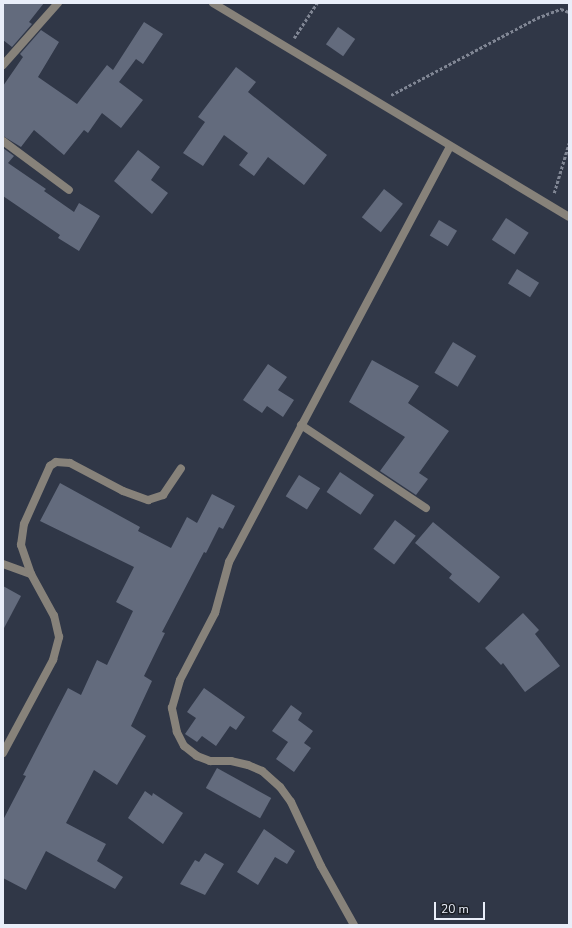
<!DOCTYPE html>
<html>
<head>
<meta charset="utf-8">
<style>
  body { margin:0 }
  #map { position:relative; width:572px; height:928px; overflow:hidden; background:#303747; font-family:"Nunito Sans",sans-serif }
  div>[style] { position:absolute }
  .building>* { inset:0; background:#636b7d; transform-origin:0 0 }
  .path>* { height:2.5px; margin-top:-1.25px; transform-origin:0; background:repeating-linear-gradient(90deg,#808694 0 3px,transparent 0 5px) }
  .service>* { height:8px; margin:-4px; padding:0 4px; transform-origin:4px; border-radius:4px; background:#87827a }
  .minor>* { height:8px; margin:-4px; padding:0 4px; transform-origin:4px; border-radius:4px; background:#87827a }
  span { translate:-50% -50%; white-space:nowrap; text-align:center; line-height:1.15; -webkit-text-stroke:3px #1b1f26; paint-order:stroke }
  .frame { position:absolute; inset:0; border:4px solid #e9eef9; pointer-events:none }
  .scale { position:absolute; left:434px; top:902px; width:51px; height:18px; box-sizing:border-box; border:2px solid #e9eef9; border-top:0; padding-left:5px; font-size:12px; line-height:14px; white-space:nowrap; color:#e9eef9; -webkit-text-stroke:3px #1b1f26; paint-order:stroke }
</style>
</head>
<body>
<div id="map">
  <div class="building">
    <i style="clip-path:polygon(3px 3px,44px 3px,29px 22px,32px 24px,12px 47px,3px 40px)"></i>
    <i style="clip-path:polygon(144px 22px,163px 34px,143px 64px,136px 59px,119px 82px,143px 100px,121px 128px,102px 113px,88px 133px,84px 130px,64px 155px,34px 130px,21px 147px,3px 136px,3px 86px,23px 57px,20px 54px,41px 30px,59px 42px,38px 77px,77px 104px,107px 65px,113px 70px)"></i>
    <i style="left:338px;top:27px;width:21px;height:21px;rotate:35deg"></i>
    <i style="clip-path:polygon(236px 67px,256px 82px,248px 92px,327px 155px,304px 185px,268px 157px,254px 176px,239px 165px,248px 153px,224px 135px,203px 166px,183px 153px,205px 122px,198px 117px)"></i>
    <i style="clip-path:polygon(3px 148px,14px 156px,8px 163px,46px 189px,44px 191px,74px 212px,79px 203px,100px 216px,79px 251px,58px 238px,60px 235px,3px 196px)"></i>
    <i style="clip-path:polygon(138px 150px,160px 167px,151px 180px,168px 193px,152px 214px,114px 181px)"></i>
    <i style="left:384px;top:189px;width:24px;height:36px;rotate:38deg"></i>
    <i style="left:506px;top:218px;width:27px;height:26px;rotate:33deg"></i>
    <i style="left:439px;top:220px;width:21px;height:18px;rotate:31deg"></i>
    <i style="left:517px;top:269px;width:26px;height:17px;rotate:32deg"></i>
    <i style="left:453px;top:342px;width:27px;height:36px;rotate:31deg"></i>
    <i style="clip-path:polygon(372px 360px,419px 386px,408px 403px,449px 431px,419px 473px,428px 479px,416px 495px,380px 471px,405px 437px,349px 402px)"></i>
    <i style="clip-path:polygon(268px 364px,287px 377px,278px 390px,294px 400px,283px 417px,267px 406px,262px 413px,243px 400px)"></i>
    <i style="left:340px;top:472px;width:41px;height:24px;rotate:34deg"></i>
    <i style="left:299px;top:475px;width:25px;height:25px;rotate:32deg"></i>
    <i style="clip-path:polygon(60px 483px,140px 527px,138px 531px,171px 548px,187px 517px,197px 523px,212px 494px,235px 506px,223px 529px,219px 527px,206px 553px,204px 552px,162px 632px,165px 633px,144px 676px,152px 681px,131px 726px,146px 736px,117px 785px,94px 770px,66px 823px,106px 844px,97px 861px,123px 877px,115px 889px,46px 851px,26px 890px,3px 878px,3px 820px,26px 776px,23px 775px,68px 688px,81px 695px,97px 660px,107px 665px,133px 611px,116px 602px,134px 567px,40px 521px)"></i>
    <i style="left:395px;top:520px;width:26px;height:36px;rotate:37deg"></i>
    <i style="clip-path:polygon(433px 522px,500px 577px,479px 603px,449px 578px,452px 574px,415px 543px)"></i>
    <i style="clip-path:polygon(3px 586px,21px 596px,3px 630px)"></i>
    <i style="clip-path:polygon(523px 613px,539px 630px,535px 634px,560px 666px,525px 692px,503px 663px,501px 665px,485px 648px)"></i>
    <i style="clip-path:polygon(204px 688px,245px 717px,236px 730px,230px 726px,216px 746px,202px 736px,197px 742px,185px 734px,196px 718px,187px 712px)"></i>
    <i style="clip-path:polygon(291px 705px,302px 713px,298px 720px,313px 731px,304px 743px,311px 748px,294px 772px,276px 759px,288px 742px,272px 731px)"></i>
    <i style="left:217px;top:768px;width:62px;height:23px;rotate:29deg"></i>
    <i style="clip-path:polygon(145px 791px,152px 796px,153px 793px,183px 813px,163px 844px,128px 818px)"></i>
    <i style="clip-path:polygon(264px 829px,295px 851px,287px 864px,275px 857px,258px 885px,237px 872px)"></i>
    <i style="clip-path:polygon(205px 853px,224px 864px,205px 895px,180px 884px,195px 860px,199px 862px)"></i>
  </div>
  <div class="path">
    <i style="left:294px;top:38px;width:42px;rotate:-56.7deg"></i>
    <i style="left:391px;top:95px;width:165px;rotate:-27.8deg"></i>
    <i style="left:537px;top:18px;width:26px;rotate:-21deg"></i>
    <i style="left:561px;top:9px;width:9px;rotate:21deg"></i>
    <i style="left:554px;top:193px;width:52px;rotate:-73.3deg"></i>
  </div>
  <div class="service">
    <i style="left:3px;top:564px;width:30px;rotate:20deg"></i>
    <i style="left:3px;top:753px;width:106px;rotate:-61.7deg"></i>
    <i style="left:53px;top:660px;width:24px;rotate:-75deg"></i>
    <i style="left:59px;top:637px;width:22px;rotate:-103deg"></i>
    <i style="left:54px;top:616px;width:48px;rotate:-118.7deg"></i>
    <i style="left:31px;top:574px;width:31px;rotate:-109deg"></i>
    <i style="left:21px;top:545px;width:21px;rotate:-82deg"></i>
    <i style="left:24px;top:524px;width:64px;rotate:-65.9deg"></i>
    <i style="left:50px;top:466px;width:7px;rotate:-34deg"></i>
    <i style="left:56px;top:462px;width:14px;rotate:4deg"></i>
    <i style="left:70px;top:463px;width:60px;rotate:27.8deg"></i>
    <i style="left:123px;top:491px;width:27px;rotate:20deg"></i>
    <i style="left:148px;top:500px;width:16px;rotate:-18deg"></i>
    <i style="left:163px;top:495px;width:32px;rotate:-56deg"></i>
  </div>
  <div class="minor">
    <i style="left:213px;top:3px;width:415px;rotate:31deg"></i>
    <i style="left:3px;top:65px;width:83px;rotate:-48.4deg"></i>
    <i style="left:3px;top:141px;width:82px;rotate:36.6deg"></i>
    <i style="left:301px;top:425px;width:150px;rotate:33.6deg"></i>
    <i style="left:354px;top:925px;width:68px;rotate:-119.2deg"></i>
    <i style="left:321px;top:866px;width:71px;rotate:-115.1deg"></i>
    <i style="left:291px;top:802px;width:19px;rotate:-126deg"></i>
    <i style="left:280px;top:787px;width:24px;rotate:-138deg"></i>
    <i style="left:262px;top:771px;width:15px;rotate:-157deg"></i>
    <i style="left:248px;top:765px;width:17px;rotate:-167deg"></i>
    <i style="left:231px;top:761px;width:21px;rotate:180deg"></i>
    <i style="left:210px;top:761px;width:14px;rotate:-159deg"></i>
    <i style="left:197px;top:756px;width:16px;rotate:-142deg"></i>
    <i style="left:184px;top:746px;width:16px;rotate:-117deg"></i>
    <i style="left:177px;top:732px;width:25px;rotate:-102deg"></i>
    <i style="left:172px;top:708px;width:29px;rotate:-74deg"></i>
    <i style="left:180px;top:680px;width:76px;rotate:-62.4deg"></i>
    <i style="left:215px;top:613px;width:53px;rotate:-74.6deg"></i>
    <i style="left:229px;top:562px;width:470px;rotate:-62deg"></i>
  </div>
  <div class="frame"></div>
  <div class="scale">20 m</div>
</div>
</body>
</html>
